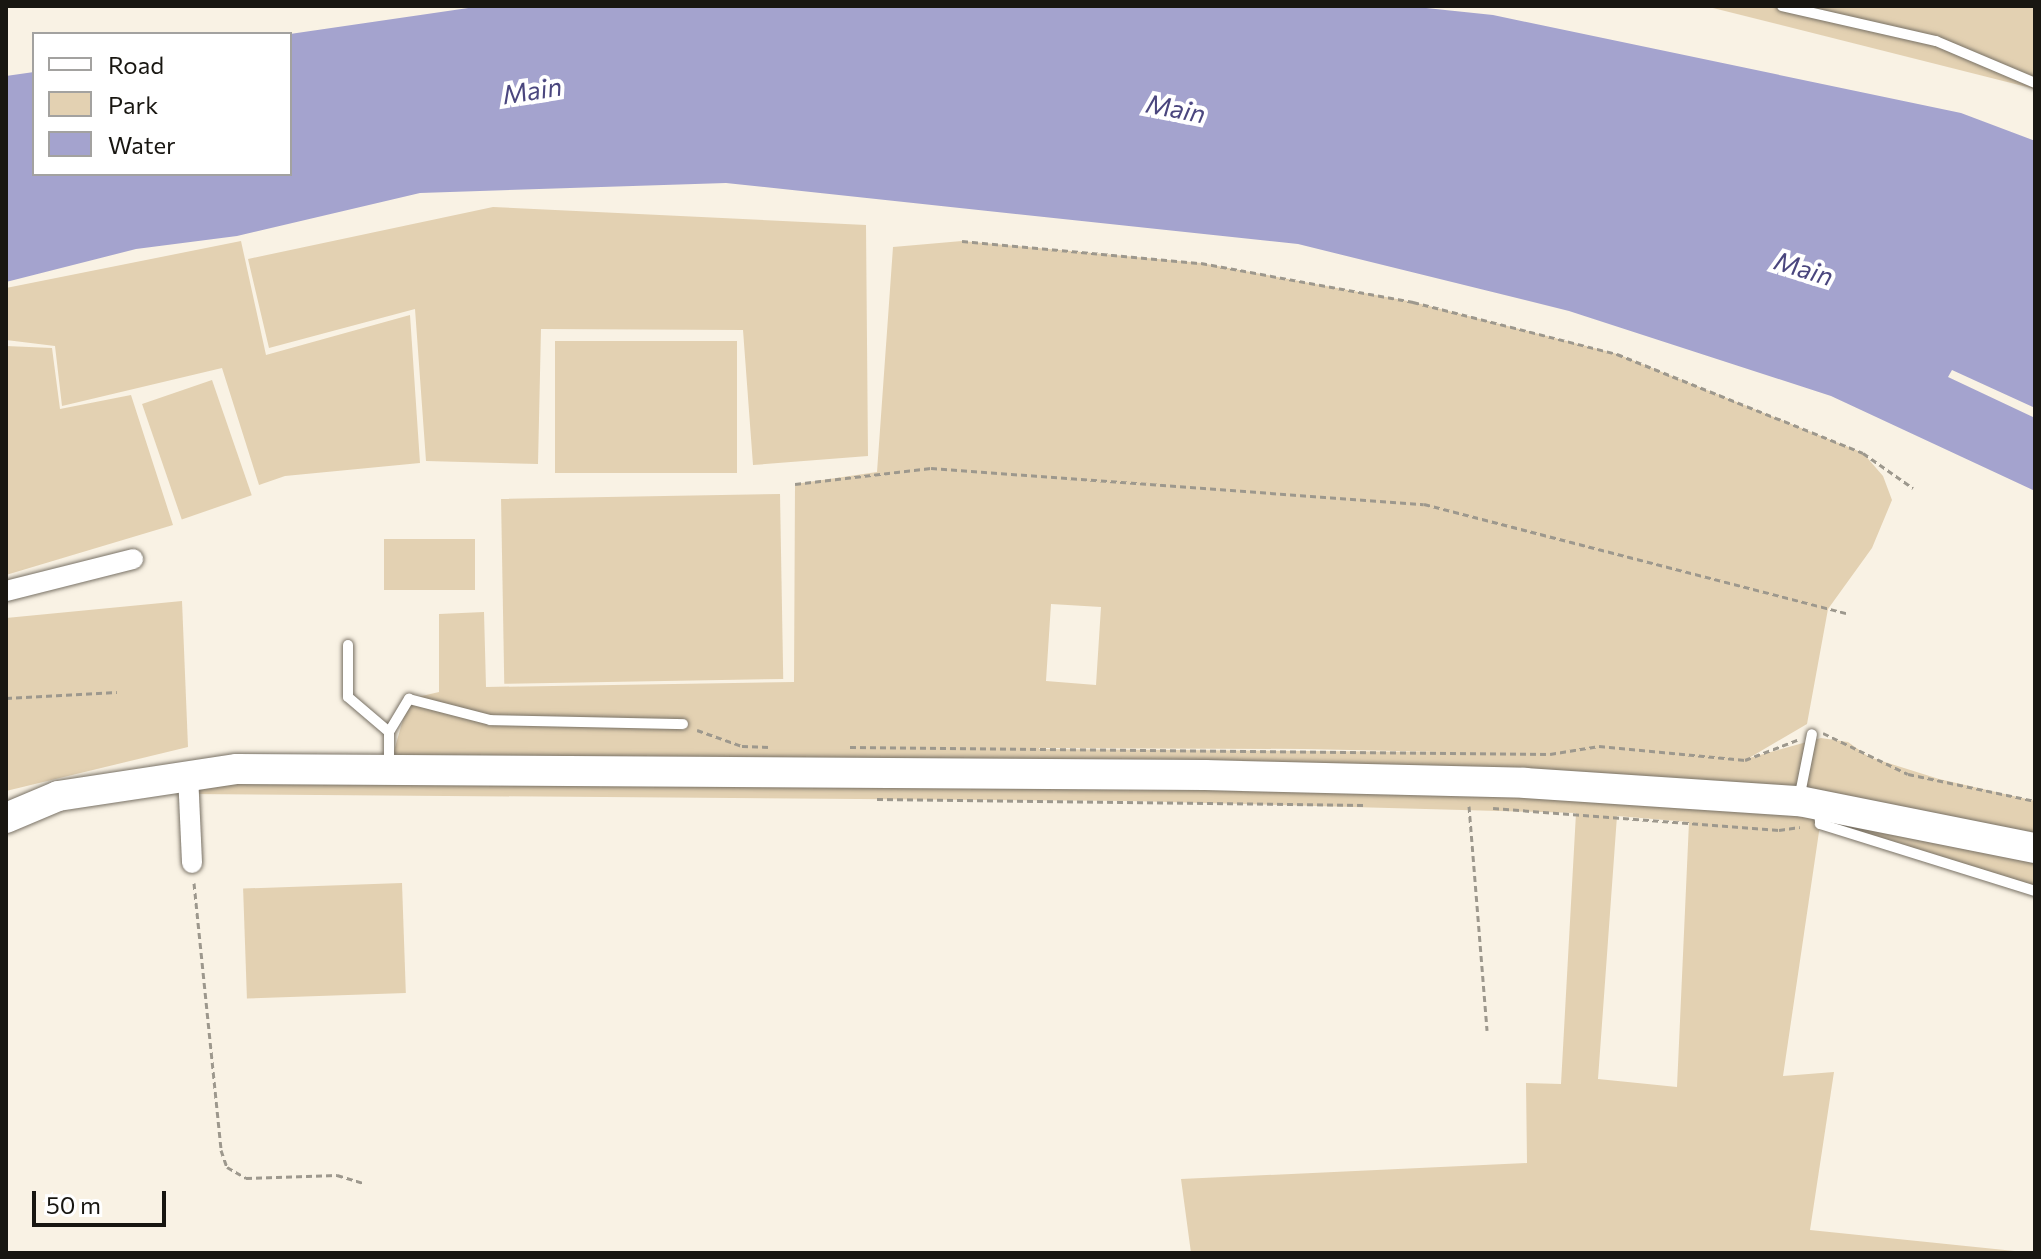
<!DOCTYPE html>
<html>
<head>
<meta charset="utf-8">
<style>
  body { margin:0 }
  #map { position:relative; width:2041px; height:1259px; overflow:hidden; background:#f9f2e4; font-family:Commissioner,sans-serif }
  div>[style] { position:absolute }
  .green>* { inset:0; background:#e3d1b2; transform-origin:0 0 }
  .water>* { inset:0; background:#a4a3ce }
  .path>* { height:3px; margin-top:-1.5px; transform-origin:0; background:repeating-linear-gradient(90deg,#9d988d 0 6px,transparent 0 10px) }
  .roads { filter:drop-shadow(0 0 2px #787165) drop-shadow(0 0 2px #787165) }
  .lane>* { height:10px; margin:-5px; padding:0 5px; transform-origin:5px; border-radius:5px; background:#fff }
  .street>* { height:20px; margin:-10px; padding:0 10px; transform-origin:10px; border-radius:10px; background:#fff }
  .secondary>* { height:30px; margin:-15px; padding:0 15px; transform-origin:15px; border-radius:15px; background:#fff }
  span { translate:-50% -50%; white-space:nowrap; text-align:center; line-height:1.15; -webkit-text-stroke:8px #fff; paint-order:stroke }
  .water-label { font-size:26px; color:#4a467e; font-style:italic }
  .frame { position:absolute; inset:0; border:8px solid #181611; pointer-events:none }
  .legend { position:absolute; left:32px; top:32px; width:260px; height:144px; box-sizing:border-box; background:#fff; border:2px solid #a3a2a0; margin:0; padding:10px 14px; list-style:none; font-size:24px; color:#181611 }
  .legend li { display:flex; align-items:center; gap:16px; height:40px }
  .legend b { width:40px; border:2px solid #a3a2a0 }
  .scale { position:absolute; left:32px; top:1191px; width:134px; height:36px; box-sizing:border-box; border:4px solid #181611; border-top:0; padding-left:10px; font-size:24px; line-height:28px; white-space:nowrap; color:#181611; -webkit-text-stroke:6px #fff; paint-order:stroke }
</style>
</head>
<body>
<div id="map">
  <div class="green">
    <i style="clip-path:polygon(1705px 6px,2035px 6px,2035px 89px)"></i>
    <i style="clip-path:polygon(493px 207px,866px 225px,868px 456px,753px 465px,743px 330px,541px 329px,538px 464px,426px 461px,415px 309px,269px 348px,248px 259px)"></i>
    <i style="clip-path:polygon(241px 241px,266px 355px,410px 315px,420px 463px,285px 476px,259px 485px,222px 368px,62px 406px,55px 346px,6px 340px,6px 288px)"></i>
    <i style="clip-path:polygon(evenodd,962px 241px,1201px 263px,1413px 302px,1617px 354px,1863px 453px,1883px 476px,1892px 500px,1872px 548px,1828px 609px,1807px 724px,1749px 758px,1821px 738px,1848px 742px,1869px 757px,1939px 779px,2035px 801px,2035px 891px,1820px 825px,1783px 1076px,1834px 1072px,1810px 1230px,2035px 1253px,1191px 1253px,1181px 1179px,1527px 1163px,1526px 1083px,1561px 1084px,1576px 813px,1129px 801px,190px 794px,237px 769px,389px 768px,409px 699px,439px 692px,439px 614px,484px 612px,486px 687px,794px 682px,795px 484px,877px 472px,893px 247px,962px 241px,1051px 604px,1101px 607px,1096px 685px,1046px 681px,1051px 604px,962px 241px,1039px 748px,1304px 749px,1442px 752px,1039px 749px,1039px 748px,962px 241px,1617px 816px,1689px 822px,1677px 1087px,1598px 1079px,1617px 816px)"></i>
    <i style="left:555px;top:341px;width:182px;height:132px"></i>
    <i style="clip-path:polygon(6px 346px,52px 348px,60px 409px,131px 395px,173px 525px,6px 575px)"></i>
    <i style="left:212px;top:380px;width:122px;height:74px;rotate:71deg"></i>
    <i style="left:780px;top:494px;width:185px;height:279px;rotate:89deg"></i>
    <i style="left:384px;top:539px;width:91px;height:51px"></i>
    <i style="clip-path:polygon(182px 601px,188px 747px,6px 791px,6px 618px)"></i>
    <i style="left:402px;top:883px;width:110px;height:159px;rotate:88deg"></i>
  </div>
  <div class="water">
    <i style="clip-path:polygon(482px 6px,1407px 6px,1493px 15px,1961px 113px,2035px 141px,2035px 408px,1952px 370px,1948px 377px,2035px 418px,2035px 491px,1831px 396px,1569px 311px,1298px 244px,726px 183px,420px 193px,237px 236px,136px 249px,6px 282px,6px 76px,34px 72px,34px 174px,290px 174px,290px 34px)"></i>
  </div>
  <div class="path">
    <i style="left:962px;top:241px;width:240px;rotate:5.3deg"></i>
    <i style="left:1201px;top:263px;width:216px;rotate:10.4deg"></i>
    <i style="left:1413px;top:302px;width:211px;rotate:14.3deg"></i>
    <i style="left:1617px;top:354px;width:265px;rotate:21.9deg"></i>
    <i style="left:1863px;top:453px;width:61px;rotate:35deg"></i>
    <i style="left:795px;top:484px;width:137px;rotate:-6.7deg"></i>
    <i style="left:931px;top:468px;width:494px;rotate:4.2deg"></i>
    <i style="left:1424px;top:504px;width:436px;rotate:14.5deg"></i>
    <i style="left:6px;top:698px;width:111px;rotate:-3.1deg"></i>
    <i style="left:697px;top:730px;width:48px;rotate:19.6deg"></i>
    <i style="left:742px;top:746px;width:28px;rotate:2deg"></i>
    <i style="left:1823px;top:733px;width:94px;rotate:25.8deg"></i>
    <i style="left:1908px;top:774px;width:130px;rotate:12deg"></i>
    <i style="left:850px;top:747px;width:700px;rotate:0.57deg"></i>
    <i style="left:1550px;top:754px;width:50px;rotate:-9.3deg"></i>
    <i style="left:1599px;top:746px;width:147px;rotate:5.5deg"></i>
    <i style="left:1745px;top:760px;width:56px;rotate:-21deg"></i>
    <i style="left:877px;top:799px;width:488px;rotate:0.7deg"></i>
    <i style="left:1469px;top:806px;width:225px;rotate:85.4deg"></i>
    <i style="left:1493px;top:808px;width:287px;rotate:4.4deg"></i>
    <i style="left:1779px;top:830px;width:21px;rotate:-8deg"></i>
    <i style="left:194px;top:883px;width:268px;rotate:84.2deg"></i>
    <i style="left:221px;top:1150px;width:18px;rotate:71deg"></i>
    <i style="left:227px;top:1167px;width:22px;rotate:30deg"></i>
    <i style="left:246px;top:1178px;width:91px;rotate:-1.9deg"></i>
    <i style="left:337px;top:1175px;width:28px;rotate:17deg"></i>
  </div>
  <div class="roads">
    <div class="lane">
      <i style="left:1782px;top:6px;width:158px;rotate:12.8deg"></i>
      <i style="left:1936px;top:41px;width:108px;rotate:23deg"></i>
      <i style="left:348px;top:645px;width:52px;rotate:90deg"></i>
      <i style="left:348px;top:697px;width:54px;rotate:40.5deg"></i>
      <i style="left:389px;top:765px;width:33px;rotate:-90deg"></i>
      <i style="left:389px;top:732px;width:39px;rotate:-59deg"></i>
      <i style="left:409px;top:699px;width:84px;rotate:14.5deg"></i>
      <i style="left:490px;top:720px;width:193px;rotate:1.2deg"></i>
      <i style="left:1799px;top:799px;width:66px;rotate:-78.7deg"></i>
      <i style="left:1819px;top:808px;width:16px;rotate:86deg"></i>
      <i style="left:1820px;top:824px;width:225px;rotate:17.3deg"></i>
    </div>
    <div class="street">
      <i style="left:6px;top:591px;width:131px;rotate:-14.1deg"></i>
      <i style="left:188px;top:774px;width:89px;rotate:87.4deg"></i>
    </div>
    <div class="secondary">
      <i style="left:6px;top:818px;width:56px;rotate:-22.9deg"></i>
      <i style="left:58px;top:796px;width:181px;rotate:-8.6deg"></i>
      <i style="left:237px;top:769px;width:968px;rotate:0.36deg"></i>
      <i style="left:1205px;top:775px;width:320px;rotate:1.4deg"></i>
      <i style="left:1525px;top:783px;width:275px;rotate:3.8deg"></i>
      <i style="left:1799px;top:801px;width:241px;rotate:11.3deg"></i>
    </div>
  </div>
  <div class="water-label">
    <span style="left:532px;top:90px;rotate:-9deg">Main</span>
    <span style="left:1176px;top:108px;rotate:11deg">Main</span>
    <span style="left:1804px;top:268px;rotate:17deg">Main</span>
  </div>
  <div class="frame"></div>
  <ul class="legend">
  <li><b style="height:10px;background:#fff"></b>Road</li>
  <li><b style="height:22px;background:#e3d1b2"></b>Park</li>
  <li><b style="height:22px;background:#a4a3ce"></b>Water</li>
  </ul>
  <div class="scale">50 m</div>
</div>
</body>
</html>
